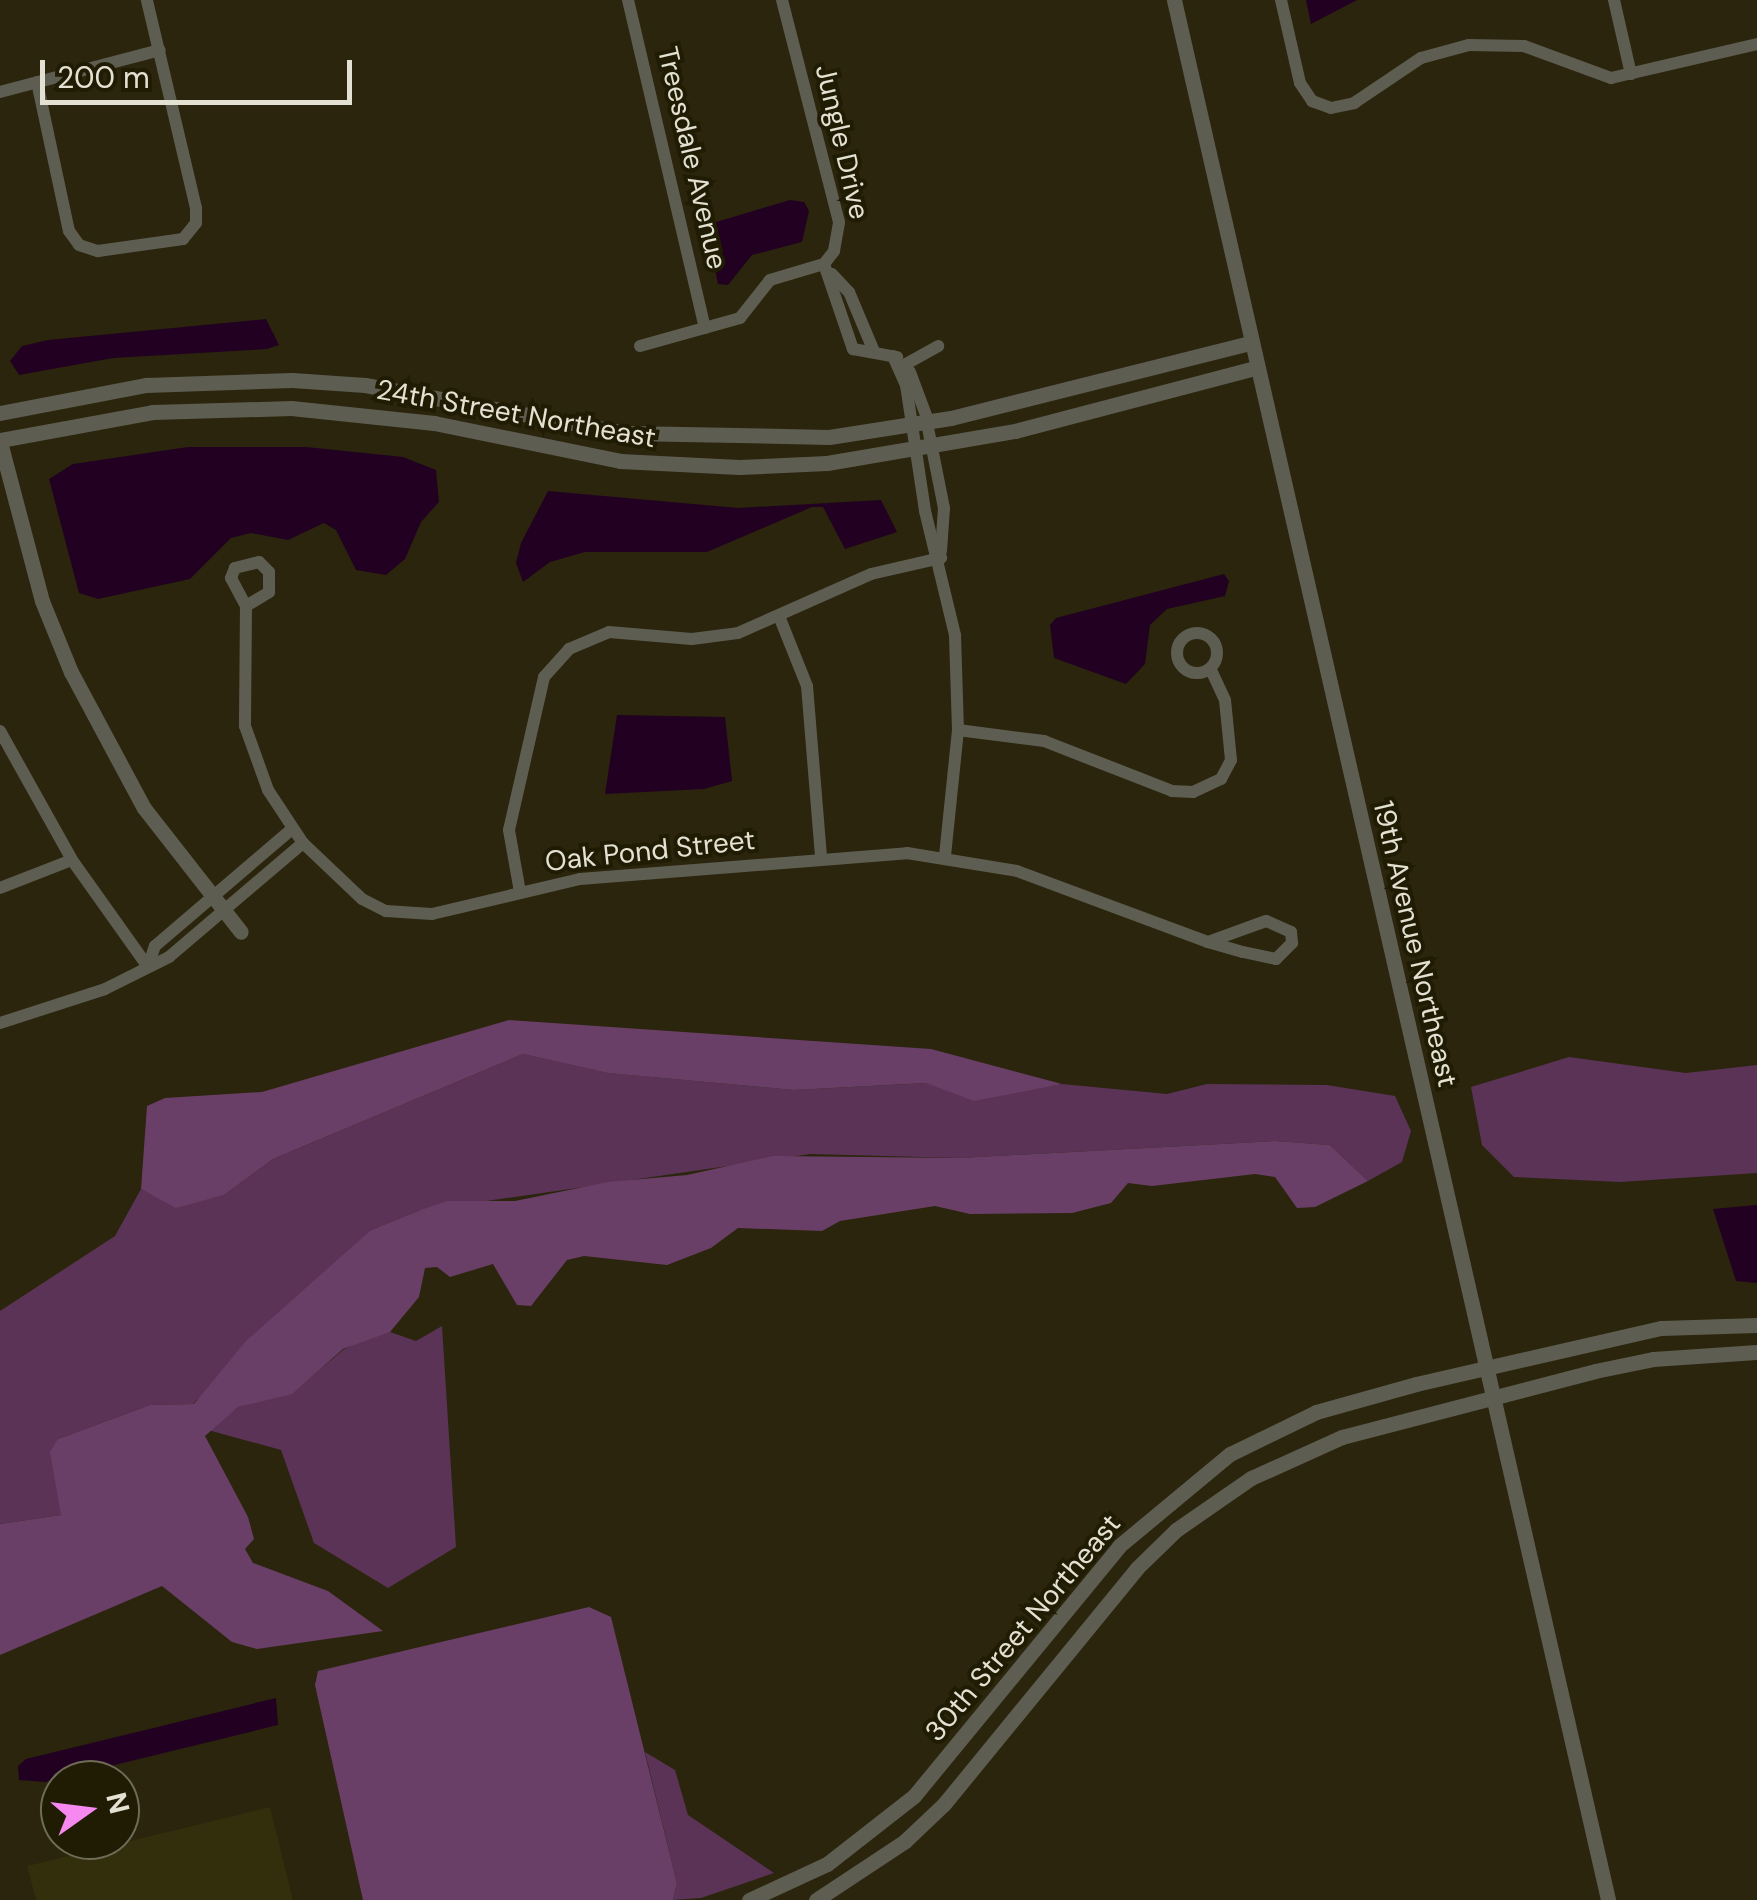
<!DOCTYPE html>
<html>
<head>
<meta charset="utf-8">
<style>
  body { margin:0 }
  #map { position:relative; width:1757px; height:1900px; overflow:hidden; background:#2a250c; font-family:"DM Sans",sans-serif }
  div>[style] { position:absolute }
  .built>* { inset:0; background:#332e0c }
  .green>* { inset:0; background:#5a3357 }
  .forest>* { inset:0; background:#6a3f67 }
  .water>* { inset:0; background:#220021 }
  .minor>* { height:12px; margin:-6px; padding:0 6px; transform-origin:6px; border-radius:6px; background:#5e5d51 }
  .minor>.ring { margin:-6px; padding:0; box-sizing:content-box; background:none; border:12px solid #5e5d51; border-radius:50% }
  .tertiary>* { height:15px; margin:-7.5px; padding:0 7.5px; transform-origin:7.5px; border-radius:7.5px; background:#5e5d51 }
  span { translate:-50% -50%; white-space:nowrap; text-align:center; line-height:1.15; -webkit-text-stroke:8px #201c04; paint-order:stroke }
  .street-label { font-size:28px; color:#e3e1d2 }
  .north { position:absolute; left:40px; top:1760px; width:100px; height:100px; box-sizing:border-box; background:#201c04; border:2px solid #6e6b56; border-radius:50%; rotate:76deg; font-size:28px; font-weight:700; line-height:40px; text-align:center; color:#e3e1d2 }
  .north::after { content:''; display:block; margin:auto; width:35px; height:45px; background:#f589ef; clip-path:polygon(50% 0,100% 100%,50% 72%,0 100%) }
  .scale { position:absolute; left:40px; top:60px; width:312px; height:45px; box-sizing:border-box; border:5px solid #e3e1d2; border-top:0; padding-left:12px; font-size:30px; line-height:35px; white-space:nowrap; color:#e3e1d2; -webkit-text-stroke:8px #201c04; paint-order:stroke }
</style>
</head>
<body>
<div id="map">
  <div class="built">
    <i style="clip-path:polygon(270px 1807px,293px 1900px,36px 1900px,27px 1866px)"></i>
  </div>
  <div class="green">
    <i style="clip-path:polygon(523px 1054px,609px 1073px,794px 1090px,927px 1083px,974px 1100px,1062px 1084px,1167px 1094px,1207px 1084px,1327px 1085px,1395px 1096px,1411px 1131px,1402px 1162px,1368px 1181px,1330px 1145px,1275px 1141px,960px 1158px,810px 1154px,418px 1211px,371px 1230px,193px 1404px,150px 1405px,58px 1439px,61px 1515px,0 1524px,0 1311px,115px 1236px,141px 1189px,176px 1207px,224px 1195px,273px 1159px)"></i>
    <i style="clip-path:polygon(1569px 1057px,1686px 1073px,1757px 1065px,1757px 1173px,1620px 1182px,1514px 1177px,1482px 1145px,1471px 1087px)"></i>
    <i style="clip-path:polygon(442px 1326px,456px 1547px,388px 1588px,314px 1543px,281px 1450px,208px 1430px,238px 1407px,292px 1393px,343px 1350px,368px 1337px,390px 1332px,416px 1341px)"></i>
    <i style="clip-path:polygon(645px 1752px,675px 1770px,688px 1815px,774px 1873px,701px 1898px,673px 1900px,677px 1883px)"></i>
  </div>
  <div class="forest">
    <i style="clip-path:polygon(509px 1020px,931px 1049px,1062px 1084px,974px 1101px,926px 1083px,794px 1090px,608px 1073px,523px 1054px,273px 1159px,224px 1195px,176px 1208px,141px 1189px,147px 1106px,165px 1098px,262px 1092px)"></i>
    <i style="clip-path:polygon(1275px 1141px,1330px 1145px,1368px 1181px,1315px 1207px,1297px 1208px,1275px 1177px,1255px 1174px,1152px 1186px,1128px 1183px,1111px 1203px,1072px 1213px,970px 1214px,935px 1206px,840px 1221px,822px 1231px,738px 1228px,711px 1248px,667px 1265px,584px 1256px,567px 1260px,531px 1306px,517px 1305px,493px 1264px,450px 1277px,437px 1267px,425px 1268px,419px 1297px,390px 1332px,343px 1349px,292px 1394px,238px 1407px,205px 1436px,248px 1517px,254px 1539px,245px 1549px,253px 1563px,328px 1591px,383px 1631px,257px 1649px,232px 1642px,162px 1586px,0 1655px,0 1524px,61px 1515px,50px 1452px,58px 1439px,150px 1405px,194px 1404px,246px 1341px,371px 1230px,418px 1211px,447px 1201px,515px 1201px,608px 1182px,687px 1175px,773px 1156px,960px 1158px)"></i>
    <i style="clip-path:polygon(589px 1607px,611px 1617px,677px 1883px,673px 1900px,363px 1900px,315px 1685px,318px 1671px)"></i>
  </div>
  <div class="water">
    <i style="clip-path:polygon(1306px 0,1357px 0,1311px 24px)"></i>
    <i style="clip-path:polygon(790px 200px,804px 202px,809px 211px,802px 242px,752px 255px,728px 285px,718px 284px,706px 225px)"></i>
    <i style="clip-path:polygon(266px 319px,279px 345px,267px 349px,113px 358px,19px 375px,10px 361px,22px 346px,48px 340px)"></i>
    <i style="clip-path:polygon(188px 447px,306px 447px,403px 457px,436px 470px,439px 502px,421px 522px,405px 559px,386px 575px,356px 570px,336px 530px,324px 523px,288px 540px,251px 533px,231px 538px,190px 579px,98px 599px,79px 593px,49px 479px,73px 464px)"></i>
    <i style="clip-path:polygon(548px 491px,738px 508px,881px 500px,897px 532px,845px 549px,823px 507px,812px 507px,707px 552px,585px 552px,550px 562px,523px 582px,516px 563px,521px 543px)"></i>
    <i style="clip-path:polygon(1224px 574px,1229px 581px,1225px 596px,1167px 609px,1150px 625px,1145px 664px,1126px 684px,1054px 658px,1050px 625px,1056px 618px)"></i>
    <i style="clip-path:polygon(617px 715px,725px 717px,732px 781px,704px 789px,605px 794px)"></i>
    <i style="clip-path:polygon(1757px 1205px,1757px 1283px,1736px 1281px,1713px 1209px)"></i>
    <i style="clip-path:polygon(276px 1698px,278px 1725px,45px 1782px,19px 1780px,18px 1766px,26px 1759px)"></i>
  </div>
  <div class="minor">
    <i style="left:628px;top:0;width:337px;rotate:76.8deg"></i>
    <i style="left:1281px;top:0;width:85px;rotate:77.1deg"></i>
    <i style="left:1300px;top:83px;width:22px;rotate:56deg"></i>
    <i style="left:1312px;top:101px;width:20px;rotate:20deg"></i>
    <i style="left:1331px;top:108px;width:24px;rotate:-12deg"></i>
    <i style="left:1354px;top:103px;width:81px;rotate:-33.9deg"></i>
    <i style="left:1421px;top:58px;width:50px;rotate:-15.2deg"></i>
    <i style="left:1469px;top:45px;width:55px;rotate:1deg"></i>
    <i style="left:1524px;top:46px;width:93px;rotate:20.2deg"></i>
    <i style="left:1611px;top:78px;width:150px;rotate:-13.1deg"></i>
    <i style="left:1614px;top:0;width:76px;rotate:77.1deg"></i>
    <i style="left:37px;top:82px;width:152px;rotate:77.9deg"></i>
    <i style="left:69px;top:231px;width:17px;rotate:54deg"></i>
    <i style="left:79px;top:245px;width:20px;rotate:18deg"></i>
    <i style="left:98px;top:251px;width:86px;rotate:-8deg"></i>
    <i style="left:183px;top:239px;width:21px;rotate:-51deg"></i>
    <i style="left:196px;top:223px;width:15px;rotate:-90deg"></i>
    <i style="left:196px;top:208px;width:214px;rotate:-103.3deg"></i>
    <i style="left:0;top:92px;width:165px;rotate:-14.7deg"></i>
    <i style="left:824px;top:264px;width:90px;rotate:71.2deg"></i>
    <i style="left:853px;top:349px;width:45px;rotate:10.3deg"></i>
    <i style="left:832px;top:274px;width:25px;rotate:47deg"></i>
    <i style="left:849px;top:292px;width:62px;rotate:67.2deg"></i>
    <i style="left:640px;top:346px;width:104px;rotate:-15.6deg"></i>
    <i style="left:740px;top:318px;width:48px;rotate:-51.7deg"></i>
    <i style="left:770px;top:280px;width:56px;rotate:-16.5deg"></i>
    <i style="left:824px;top:264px;width:16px;rotate:-52deg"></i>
    <i style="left:834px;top:251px;width:29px;rotate:-80deg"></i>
    <i style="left:839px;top:222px;width:229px;rotate:-104.4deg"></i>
    <i style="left:893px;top:356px;width:32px;rotate:66deg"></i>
    <i style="left:906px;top:385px;width:127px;rotate:81.4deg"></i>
    <i style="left:925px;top:511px;width:128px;rotate:76.4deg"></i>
    <i style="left:955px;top:635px;width:95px;rotate:88.2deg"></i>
    <i style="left:958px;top:730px;width:126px;rotate:95.9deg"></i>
    <i style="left:906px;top:364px;width:37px;rotate:-29deg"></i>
    <i style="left:910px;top:372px;width:54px;rotate:69.6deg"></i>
    <i style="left:927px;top:423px;width:87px;rotate:78.7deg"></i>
    <i style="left:944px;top:508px;width:43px;rotate:94deg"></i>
    <i style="left:246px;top:606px;width:27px;rotate:-31deg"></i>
    <i style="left:269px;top:592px;width:20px;rotate:-90deg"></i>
    <i style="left:269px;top:572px;width:14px;rotate:-135deg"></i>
    <i style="left:259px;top:562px;width:25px;rotate:166deg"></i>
    <i style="left:235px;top:568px;width:11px;rotate:112deg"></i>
    <i style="left:231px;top:578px;width:32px;rotate:62deg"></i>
    <i style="left:246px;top:606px;width:120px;rotate:90.5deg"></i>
    <i style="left:245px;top:726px;width:68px;rotate:70.2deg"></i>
    <i style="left:268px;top:790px;width:64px;rotate:56.6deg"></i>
    <i style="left:303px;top:843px;width:81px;rotate:43.5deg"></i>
    <i style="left:362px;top:899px;width:27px;rotate:27deg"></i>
    <i style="left:386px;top:911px;width:46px;rotate:3.7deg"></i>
    <i style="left:432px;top:914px;width:152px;rotate:-13.3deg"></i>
    <i style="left:580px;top:879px;width:328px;rotate:-4.5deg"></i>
    <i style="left:907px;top:853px;width:111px;rotate:9.3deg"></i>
    <i style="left:1017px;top:871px;width:204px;rotate:20.4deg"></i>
    <i style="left:1208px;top:942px;width:36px;rotate:16deg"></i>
    <i style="left:1243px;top:952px;width:34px;rotate:12deg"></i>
    <i style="left:1276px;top:959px;width:23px;rotate:-45deg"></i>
    <i style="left:1292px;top:943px;width:11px;rotate:-95deg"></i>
    <i style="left:1291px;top:932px;width:27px;rotate:-156deg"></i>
    <i style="left:1266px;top:921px;width:62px;rotate:160.1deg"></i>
    <i style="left:779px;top:616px;width:75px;rotate:68.2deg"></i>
    <i style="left:807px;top:686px;width:173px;rotate:85.3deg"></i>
    <i class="ring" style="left:1177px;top:633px;width:28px;height:28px"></i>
    <i style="left:958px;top:730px;width:87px;rotate:7.3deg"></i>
    <i style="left:1044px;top:741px;width:137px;rotate:21.3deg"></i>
    <i style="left:1172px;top:791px;width:21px;rotate:3deg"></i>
    <i style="left:1193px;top:792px;width:31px;rotate:-25deg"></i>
    <i style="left:1221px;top:779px;width:21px;rotate:-62deg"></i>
    <i style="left:1231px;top:760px;width:60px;rotate:-95.7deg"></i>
    <i style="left:1225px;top:700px;width:35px;rotate:-115deg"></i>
    <i style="left:0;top:731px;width:148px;rotate:60.8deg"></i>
    <i style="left:72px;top:860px;width:131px;rotate:54.6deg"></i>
    <i style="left:0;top:888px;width:77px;rotate:-21.3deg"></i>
    <i style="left:520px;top:892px;width:63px;rotate:-100.1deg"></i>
    <i style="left:509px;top:830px;width:157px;rotate:-77.1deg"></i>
    <i style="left:544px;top:677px;width:38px;rotate:-48deg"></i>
    <i style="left:569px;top:649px;width:43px;rotate:-23deg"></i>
    <i style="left:609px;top:632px;width:83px;rotate:4.8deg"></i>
    <i style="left:692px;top:639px;width:46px;rotate:-7.4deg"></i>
    <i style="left:738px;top:633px;width:145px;rotate:-23.9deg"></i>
    <i style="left:871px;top:574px;width:72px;rotate:-12.9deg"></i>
    <i style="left:148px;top:967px;width:22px;rotate:-72deg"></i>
    <i style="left:155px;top:946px;width:180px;rotate:-40.5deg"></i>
    <i style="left:0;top:1023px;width:110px;rotate:-17.9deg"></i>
    <i style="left:105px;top:989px;width:72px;rotate:-26.6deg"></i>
    <i style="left:169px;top:957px;width:176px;rotate:-40.4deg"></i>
  </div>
  <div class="tertiary">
    <i style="left:1174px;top:0;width:1949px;rotate:77.13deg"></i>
    <i style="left:0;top:413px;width:149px;rotate:-10.9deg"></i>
    <i style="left:146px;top:385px;width:146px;rotate:-2deg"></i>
    <i style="left:292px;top:380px;width:73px;rotate:3.9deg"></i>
    <i style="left:365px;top:385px;width:266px;rotate:10.4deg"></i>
    <i style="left:627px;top:433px;width:202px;rotate:1.1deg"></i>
    <i style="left:829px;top:437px;width:123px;rotate:-8.9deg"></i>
    <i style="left:951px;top:418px;width:307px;rotate:-14.1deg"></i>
    <i style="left:0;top:440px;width:155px;rotate:-10.4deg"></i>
    <i style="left:152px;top:412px;width:139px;rotate:-1.6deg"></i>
    <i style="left:291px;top:408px;width:144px;rotate:6deg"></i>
    <i style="left:434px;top:423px;width:190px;rotate:11.5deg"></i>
    <i style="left:620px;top:461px;width:119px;rotate:2.9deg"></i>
    <i style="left:739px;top:467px;width:88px;rotate:-2.6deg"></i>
    <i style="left:827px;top:463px;width:191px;rotate:-9.7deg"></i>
    <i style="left:1015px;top:431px;width:248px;rotate:-14.7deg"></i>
    <i style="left:0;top:442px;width:164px;rotate:75.2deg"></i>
    <i style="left:42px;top:601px;width:77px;rotate:67.8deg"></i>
    <i style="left:71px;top:672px;width:154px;rotate:61.8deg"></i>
    <i style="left:144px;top:808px;width:157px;rotate:52deg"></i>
    <i style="left:749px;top:1900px;width:86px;rotate:-24.8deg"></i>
    <i style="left:827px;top:1864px;width:110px;rotate:-38deg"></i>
    <i style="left:914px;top:1796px;width:323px;rotate:-50.6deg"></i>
    <i style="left:1119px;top:1546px;width:144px;rotate:-39.7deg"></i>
    <i style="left:1230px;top:1454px;width:96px;rotate:-26deg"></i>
    <i style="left:1316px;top:1412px;width:104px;rotate:-15.6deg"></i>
    <i style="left:1416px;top:1384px;width:251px;rotate:-12.9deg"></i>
    <i style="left:1661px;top:1328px;width:96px;rotate:-1.8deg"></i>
    <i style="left:816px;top:1900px;width:107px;rotate:-33.5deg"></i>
    <i style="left:905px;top:1841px;width:54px;rotate:-43.5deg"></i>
    <i style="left:944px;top:1804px;width:305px;rotate:-50.7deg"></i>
    <i style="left:1137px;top:1568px;width:54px;rotate:-44.3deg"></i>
    <i style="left:1176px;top:1530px;width:91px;rotate:-34.7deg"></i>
    <i style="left:1251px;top:1478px;width:100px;rotate:-24.3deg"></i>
    <i style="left:1342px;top:1437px;width:261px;rotate:-14.6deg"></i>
    <i style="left:1595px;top:1371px;width:59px;rotate:-11.7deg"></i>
    <i style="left:1653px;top:1359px;width:104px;rotate:-3.9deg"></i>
  </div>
  <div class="street-label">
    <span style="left:842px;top:142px;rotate:77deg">Jungle Drive</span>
    <span style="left:692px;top:158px;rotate:77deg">Treesdale Avenue</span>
    <span style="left:516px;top:414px;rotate:10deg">24th Street Northeast</span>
    <span style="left:650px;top:851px;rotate:-6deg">Oak Pond Street</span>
    <span style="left:1415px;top:944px;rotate:77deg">19th Avenue Northeast</span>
    <span style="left:1023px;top:1628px;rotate:-50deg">30th Street Northeast</span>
  </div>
  <div class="north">N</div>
  <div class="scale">200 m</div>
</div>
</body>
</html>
